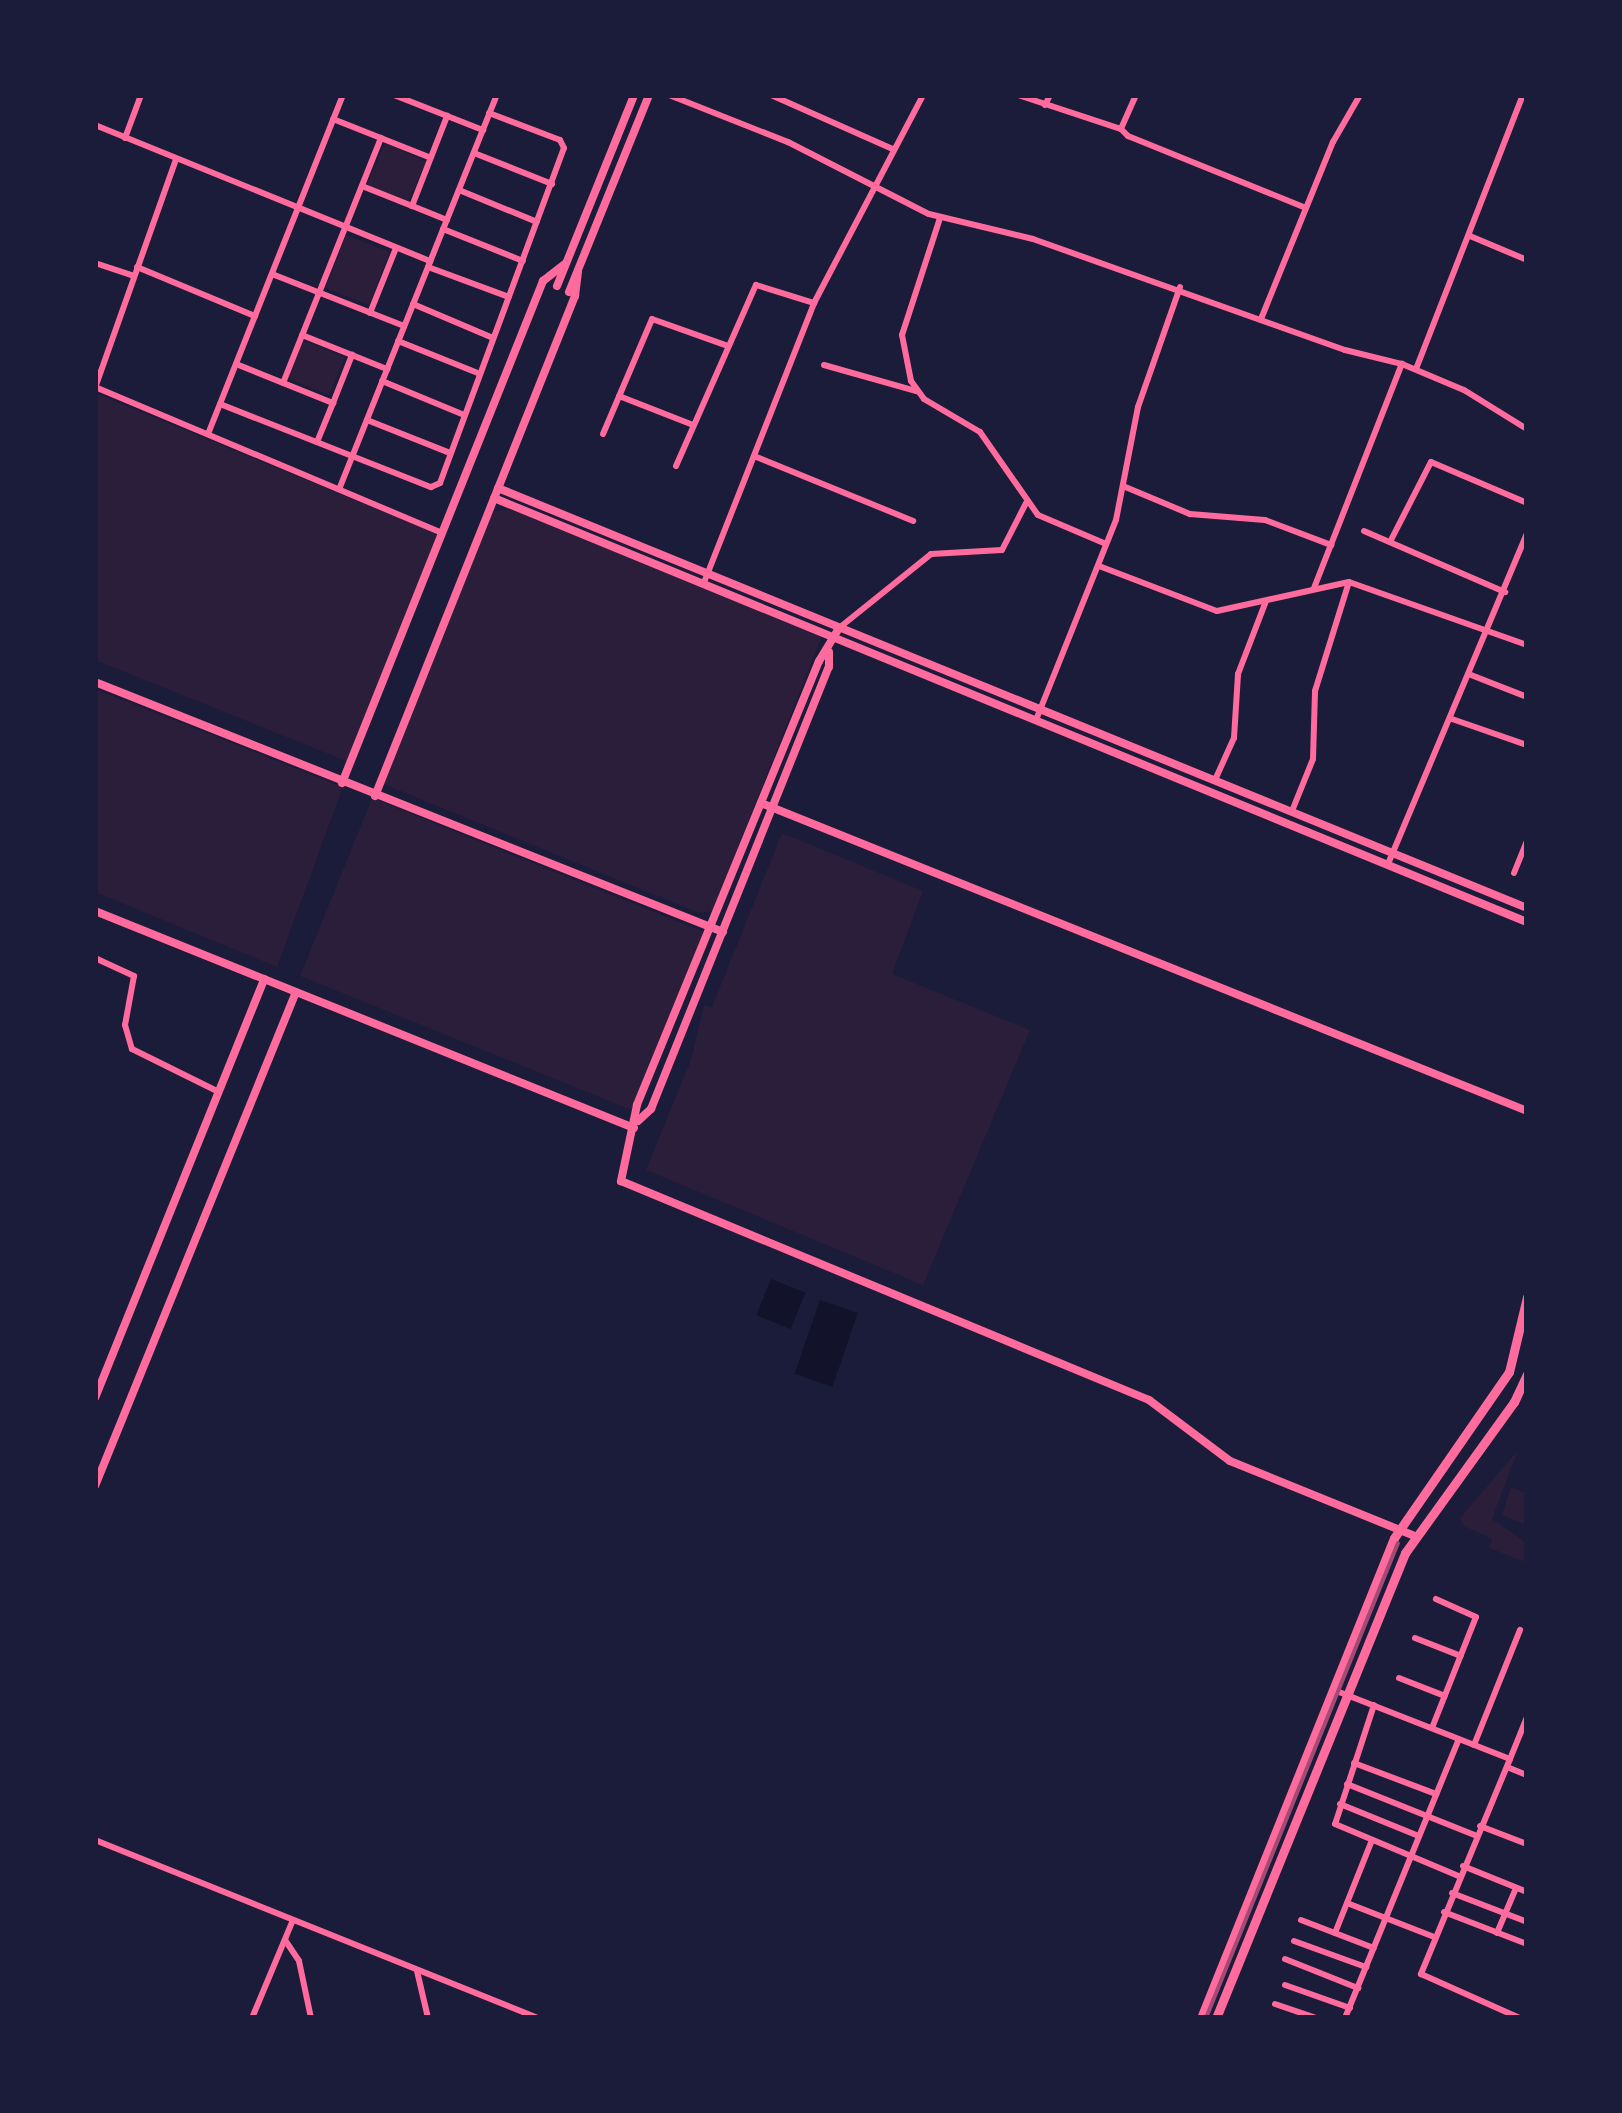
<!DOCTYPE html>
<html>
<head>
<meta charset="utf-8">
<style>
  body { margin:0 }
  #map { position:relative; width:1622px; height:2113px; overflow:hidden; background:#1b1b3a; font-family:"PT Sans",sans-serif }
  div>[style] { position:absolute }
  .green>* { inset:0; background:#2a1e3b; transform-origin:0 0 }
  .water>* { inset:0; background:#12122b; transform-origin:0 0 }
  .minor>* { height:6px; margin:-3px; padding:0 3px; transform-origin:3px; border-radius:3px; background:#ff6b9d }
  .tertiary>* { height:8px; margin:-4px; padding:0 4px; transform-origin:4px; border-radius:4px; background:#ff6b9d }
  .secondary>* { height:9px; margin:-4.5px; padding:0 4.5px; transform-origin:4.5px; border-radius:4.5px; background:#ff6b9d }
  .rail>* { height:4px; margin:-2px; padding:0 2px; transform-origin:2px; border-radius:2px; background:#a44b75 }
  span { translate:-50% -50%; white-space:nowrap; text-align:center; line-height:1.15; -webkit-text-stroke:9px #1b1b3a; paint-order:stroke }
  .frame { position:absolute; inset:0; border:98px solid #1b1b3a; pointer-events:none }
</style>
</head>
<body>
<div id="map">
  <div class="green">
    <i style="left:385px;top:143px;width:45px;height:45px;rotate:24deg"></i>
    <i style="left:346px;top:235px;width:47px;height:57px;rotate:21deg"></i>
    <i style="left:302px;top:340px;width:46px;height:41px;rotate:22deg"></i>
    <i style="clip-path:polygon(95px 393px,445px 537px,351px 763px,95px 660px)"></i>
    <i style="clip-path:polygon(518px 509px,822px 636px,713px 911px,699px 913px,381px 783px,486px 512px)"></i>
    <i style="clip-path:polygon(95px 689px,343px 787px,277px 967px,95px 892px)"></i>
    <i style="left:372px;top:798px;width:358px;height:192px;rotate:22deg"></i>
    <i style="clip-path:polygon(782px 833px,923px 891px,892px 974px,1030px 1030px,923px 1285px,646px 1170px,691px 1060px,704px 1005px,712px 1007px)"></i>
    <i style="clip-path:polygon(1518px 1450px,1492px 1519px,1527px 1543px,1527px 1563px,1489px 1548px,1492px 1539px,1464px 1526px,1460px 1518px)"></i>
    <i style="clip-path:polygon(1511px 1487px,1527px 1494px,1527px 1525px,1502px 1515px)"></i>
  </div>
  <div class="water">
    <i style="left:771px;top:1279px;width:37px;height:39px;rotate:22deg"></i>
    <i style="left:820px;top:1300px;width:40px;height:78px;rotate:19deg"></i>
  </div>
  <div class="minor">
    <i style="left:394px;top:95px;width:96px;rotate:21.5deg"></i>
    <i style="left:669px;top:95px;width:128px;rotate:21.6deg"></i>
    <i style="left:788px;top:142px;width:158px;rotate:27.1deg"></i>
    <i style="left:929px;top:214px;width:107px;rotate:13.5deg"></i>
    <i style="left:1033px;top:239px;width:331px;rotate:19.6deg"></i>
    <i style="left:1345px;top:350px;width:59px;rotate:13.8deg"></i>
    <i style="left:1402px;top:364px;width:67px;rotate:22.8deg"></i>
    <i style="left:1464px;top:390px;width:74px;rotate:31.8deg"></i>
    <i style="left:771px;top:95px;width:133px;rotate:23.9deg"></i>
    <i style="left:1018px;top:95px;width:108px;rotate:18.3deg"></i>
    <i style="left:1136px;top:95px;width:37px;rotate:114deg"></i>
    <i style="left:1121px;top:129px;width:10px;rotate:45deg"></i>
    <i style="left:1128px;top:136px;width:192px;rotate:22deg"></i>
    <i style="left:1045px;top:105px;width:11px;rotate:-63deg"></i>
    <i style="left:333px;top:119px;width:105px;rotate:21.7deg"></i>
    <i style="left:95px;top:125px;width:362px;rotate:22.1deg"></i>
    <i style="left:125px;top:138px;width:46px;rotate:-69.6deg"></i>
    <i style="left:474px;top:153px;width:84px;rotate:21.7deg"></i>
    <i style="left:362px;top:186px;width:54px;rotate:21.8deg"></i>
    <i style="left:459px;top:190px;width:84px;rotate:22.3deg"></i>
    <i style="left:940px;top:218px;width:123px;rotate:108deg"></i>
    <i style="left:902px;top:335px;width:47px;rotate:78.9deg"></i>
    <i style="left:911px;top:381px;width:22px;rotate:54deg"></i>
    <i style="left:924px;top:399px;width:65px;rotate:30.5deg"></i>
    <i style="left:980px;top:432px;width:101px;rotate:55.1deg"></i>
    <i style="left:1038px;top:515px;width:74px;rotate:23.1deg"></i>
    <i style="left:447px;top:220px;width:38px;rotate:-158deg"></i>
    <i style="left:412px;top:206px;width:97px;rotate:-68.7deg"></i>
    <i style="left:443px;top:229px;width:86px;rotate:21.8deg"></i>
    <i style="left:1470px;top:236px;width:62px;rotate:22.8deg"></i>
    <i style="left:95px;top:263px;width:41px;rotate:18.4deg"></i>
    <i style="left:137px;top:267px;width:128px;rotate:22.6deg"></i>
    <i style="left:428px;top:267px;width:86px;rotate:20.3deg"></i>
    <i style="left:272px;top:274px;width:142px;rotate:21.5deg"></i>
    <i style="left:413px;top:304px;width:87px;rotate:23deg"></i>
    <i style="left:370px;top:313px;width:70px;rotate:-68.2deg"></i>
    <i style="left:1261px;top:319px;width:191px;rotate:-67.9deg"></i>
    <i style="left:1333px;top:142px;width:54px;rotate:-60.1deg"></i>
    <i style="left:302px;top:335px;width:92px;rotate:21.8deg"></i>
    <i style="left:398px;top:341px;width:88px;rotate:21.9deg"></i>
    <i style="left:236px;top:364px;width:105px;rotate:21.9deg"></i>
    <i style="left:333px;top:403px;width:42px;rotate:112.3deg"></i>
    <i style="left:824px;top:365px;width:96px;rotate:15.8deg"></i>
    <i style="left:1416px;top:369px;width:294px;rotate:-68.7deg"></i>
    <i style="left:382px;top:381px;width:89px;rotate:22.5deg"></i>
    <i style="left:283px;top:383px;width:264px;rotate:-68.2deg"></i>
    <i style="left:95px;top:387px;width:376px;rotate:22.8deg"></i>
    <i style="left:95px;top:388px;width:243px;rotate:-70.5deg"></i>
    <i style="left:619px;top:396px;width:79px;rotate:21.4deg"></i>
    <i style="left:333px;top:403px;width:52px;rotate:-68.4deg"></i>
    <i style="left:220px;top:404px;width:227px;rotate:21.5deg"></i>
    <i style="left:431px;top:487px;width:10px;rotate:-24deg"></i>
    <i style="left:440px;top:483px;width:357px;rotate:-69.7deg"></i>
    <i style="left:564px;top:148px;width:9px;rotate:-117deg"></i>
    <i style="left:560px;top:140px;width:76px;rotate:-159.2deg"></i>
    <i style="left:367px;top:420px;width:89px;rotate:21.7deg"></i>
    <i style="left:208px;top:434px;width:365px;rotate:-68.3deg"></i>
    <i style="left:603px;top:434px;width:125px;rotate:-66.9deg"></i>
    <i style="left:652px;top:319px;width:81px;rotate:19.6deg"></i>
    <i style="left:754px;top:456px;width:172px;rotate:22.2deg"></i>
    <i style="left:676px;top:466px;width:198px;rotate:-66.2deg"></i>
    <i style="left:756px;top:285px;width:61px;rotate:17.2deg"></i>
    <i style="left:1123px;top:486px;width:73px;rotate:22.7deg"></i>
    <i style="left:1190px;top:514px;width:75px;rotate:4.6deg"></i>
    <i style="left:1265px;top:520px;width:71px;rotate:20.7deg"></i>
    <i style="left:340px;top:487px;width:422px;rotate:-68.2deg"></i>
    <i style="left:1364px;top:531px;width:154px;rotate:23.4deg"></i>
    <i style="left:1390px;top:542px;width:90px;rotate:-62.9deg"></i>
    <i style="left:1431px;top:462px;width:104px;rotate:23.1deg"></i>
    <i style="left:1099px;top:566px;width:126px;rotate:20.9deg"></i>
    <i style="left:1217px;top:611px;width:135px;rotate:-12.4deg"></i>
    <i style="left:1349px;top:582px;width:189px;rotate:19.5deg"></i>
    <i style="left:705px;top:580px;width:298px;rotate:-68.5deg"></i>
    <i style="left:814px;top:303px;width:235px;rotate:-62.3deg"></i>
    <i style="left:1314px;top:588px;width:241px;rotate:-68.6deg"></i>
    <i style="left:839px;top:628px;width:118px;rotate:-38.8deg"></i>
    <i style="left:931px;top:554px;width:71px;rotate:-3.2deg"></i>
    <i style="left:1002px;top:550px;width:53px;rotate:-62.9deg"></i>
    <i style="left:1471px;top:675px;width:60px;rotate:21.4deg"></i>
    <i style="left:1452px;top:719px;width:79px;rotate:19.1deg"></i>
    <i style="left:1036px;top:720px;width:215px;rotate:-68.2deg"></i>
    <i style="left:1116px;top:520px;width:115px;rotate:-79deg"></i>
    <i style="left:1138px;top:407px;width:127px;rotate:-70.7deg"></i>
    <i style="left:1215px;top:780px;width:46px;rotate:-65.7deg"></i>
    <i style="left:1234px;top:738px;width:64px;rotate:-86.4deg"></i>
    <i style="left:1238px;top:674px;width:78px;rotate:-69deg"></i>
    <i style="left:1292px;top:811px;width:56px;rotate:-68deg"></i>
    <i style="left:1313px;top:759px;width:68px;rotate:-88.3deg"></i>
    <i style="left:1315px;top:691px;width:114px;rotate:-72.7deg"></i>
    <i style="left:1388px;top:864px;width:358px;rotate:-67.2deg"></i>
    <i style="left:1514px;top:873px;width:35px;rotate:-68deg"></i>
    <i style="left:95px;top:958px;width:43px;rotate:24.8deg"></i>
    <i style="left:134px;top:976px;width:50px;rotate:100.4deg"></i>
    <i style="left:125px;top:1025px;width:25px;rotate:74deg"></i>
    <i style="left:132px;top:1049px;width:97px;rotate:26.3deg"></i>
    <i style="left:1415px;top:1638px;width:49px;rotate:21.4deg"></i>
    <i style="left:1399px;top:1678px;width:49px;rotate:21.4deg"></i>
    <i style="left:1334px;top:1690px;width:189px;rotate:21.4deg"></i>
    <i style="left:1510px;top:1759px;width:233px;rotate:112.5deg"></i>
    <i style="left:1421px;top:1974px;width:108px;rotate:24deg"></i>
    <i style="left:1374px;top:1705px;width:125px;rotate:108.1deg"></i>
    <i style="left:1335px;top:1824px;width:134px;rotate:22.8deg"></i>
    <i style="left:1432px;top:1728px;width:119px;rotate:-68.4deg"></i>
    <i style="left:1476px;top:1617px;width:44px;rotate:-155.8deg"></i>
    <i style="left:1474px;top:1745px;width:124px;rotate:-68.2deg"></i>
    <i style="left:1510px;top:1759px;width:45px;rotate:-68deg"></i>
    <i style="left:1354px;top:1763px;width:88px;rotate:20.7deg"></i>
    <i style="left:1507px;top:1767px;width:22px;rotate:22deg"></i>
    <i style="left:1347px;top:1784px;width:140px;rotate:21.8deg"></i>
    <i style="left:1340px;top:1804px;width:85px;rotate:22.1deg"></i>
    <i style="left:1480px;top:1826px;width:50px;rotate:21deg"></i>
    <i style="left:95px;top:1840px;width:476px;rotate:21.9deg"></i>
    <i style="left:1463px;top:1866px;width:69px;rotate:22.1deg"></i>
    <i style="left:1452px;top:1893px;width:80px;rotate:21.1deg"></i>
    <i style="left:1347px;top:1903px;width:93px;rotate:21.3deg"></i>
    <i style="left:1444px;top:1912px;width:89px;rotate:21.1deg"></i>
    <i style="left:1301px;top:1920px;width:78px;rotate:21deg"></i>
    <i style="left:1335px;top:1933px;width:100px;rotate:-68.3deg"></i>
    <i style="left:1497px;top:1933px;width:49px;rotate:-67.1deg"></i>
    <i style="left:285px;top:1940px;width:25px;rotate:56deg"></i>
    <i style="left:299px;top:1961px;width:58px;rotate:78.1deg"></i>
    <i style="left:1294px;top:1941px;width:77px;rotate:19.9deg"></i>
    <i style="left:1285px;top:1959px;width:79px;rotate:21.7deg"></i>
    <i style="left:417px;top:1971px;width:48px;rotate:76.8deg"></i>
    <i style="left:1285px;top:1985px;width:69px;rotate:19.5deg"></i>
    <i style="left:1275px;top:2004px;width:43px;rotate:18.9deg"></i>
    <i style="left:252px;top:2018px;width:106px;rotate:-67.3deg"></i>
    <i style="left:1345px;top:2018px;width:301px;rotate:-67.8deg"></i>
  </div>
  <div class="tertiary">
    <i style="left:557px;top:286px;width:206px;rotate:-68deg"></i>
    <i style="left:569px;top:292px;width:213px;rotate:-67.9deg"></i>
    <i style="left:498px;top:488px;width:1111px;rotate:22.2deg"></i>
    <i style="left:494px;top:498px;width:1117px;rotate:22.32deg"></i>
    <i style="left:839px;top:628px;width:39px;rotate:121deg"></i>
    <i style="left:819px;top:661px;width:480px;rotate:112.3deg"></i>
    <i style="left:637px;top:1105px;width:78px;rotate:101.9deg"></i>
    <i style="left:621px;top:1181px;width:572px;rotate:22.53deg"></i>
    <i style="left:1149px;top:1400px;width:101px;rotate:37deg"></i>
    <i style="left:1230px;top:1461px;width:200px;rotate:22.1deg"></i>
    <i style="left:95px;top:682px;width:676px;rotate:21.71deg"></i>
    <i style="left:342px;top:783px;width:541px;rotate:-68.18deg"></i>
    <i style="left:543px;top:281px;width:29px;rotate:-38deg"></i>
    <i style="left:375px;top:796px;width:539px;rotate:-68.2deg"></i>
    <i style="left:575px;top:296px;width:25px;rotate:-83deg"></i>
    <i style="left:761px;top:803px;width:826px;rotate:21.9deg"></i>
    <i style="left:95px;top:911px;width:581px;rotate:21.93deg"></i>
    <i style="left:638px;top:1121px;width:18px;rotate:-43deg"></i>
    <i style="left:651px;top:1109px;width:476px;rotate:-68.1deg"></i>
    <i style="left:829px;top:667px;width:15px;rotate:-90deg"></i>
    <i style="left:95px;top:1398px;width:452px;rotate:-68deg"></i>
    <i style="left:95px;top:1486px;width:533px;rotate:-67.86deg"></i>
  </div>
  <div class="secondary">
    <i style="left:1201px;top:2018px;width:517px;rotate:-68.1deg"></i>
    <i style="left:1394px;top:1538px;width:202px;rotate:-55.3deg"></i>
    <i style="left:1509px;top:1372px;width:77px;rotate:-76.5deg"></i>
    <i style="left:1216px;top:2018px;width:502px;rotate:-67.88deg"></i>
    <i style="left:1405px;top:1553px;width:186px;rotate:-54.2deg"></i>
    <i style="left:1514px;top:1402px;width:31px;rotate:-65deg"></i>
  </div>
  <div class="rail">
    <i style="left:1206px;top:2018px;width:512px;rotate:-67.99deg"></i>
  </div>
  <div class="frame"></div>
</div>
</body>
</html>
